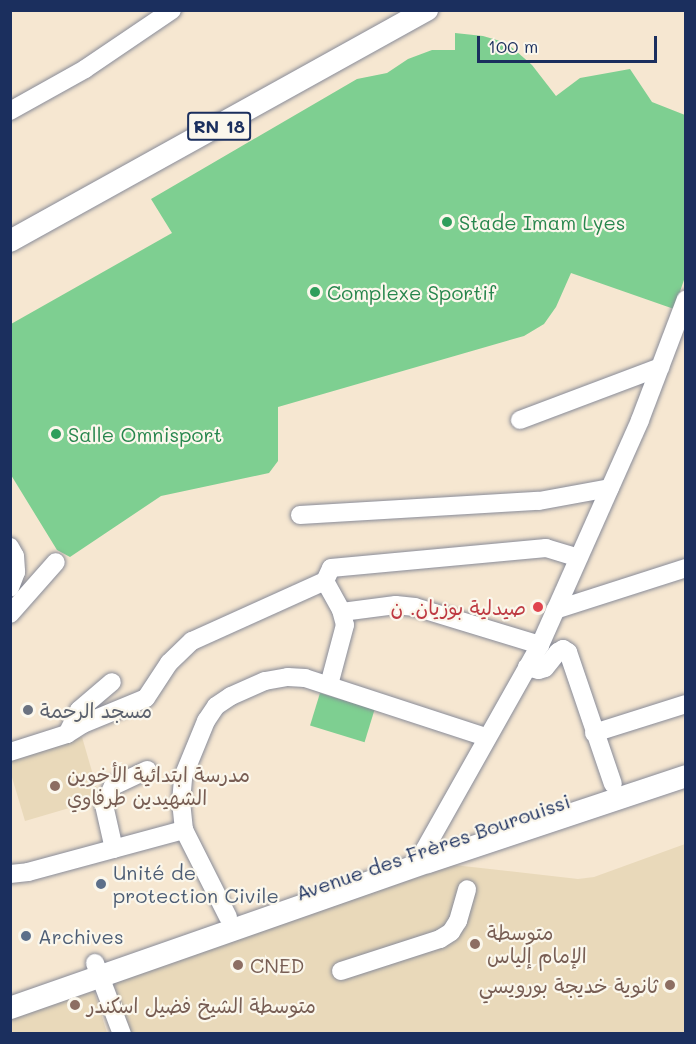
<!DOCTYPE html>
<html>
<head>
<meta charset="utf-8">
<style>
  body { margin:0 }
  #map { position:relative; width:696px; height:1044px; overflow:hidden; background:#f6e7d1; font-family:Mali,"Playpen Sans Arabic",sans-serif }
  div>[style] { position:absolute }
  .built>* { inset:0; background:#e9d9ba }
  .green>* { inset:0; background:#7ecf91; transform-origin:0 0 }
  .roads { filter:drop-shadow(0 0 2px #888b98) drop-shadow(0 0 2px #888b98) }
  .minor>* { height:18px; margin:-9px; padding:0 9px; transform-origin:9px; border-radius:9px; background:#fff }
  .major>* { height:22px; margin:-11px; padding:0 11px; transform-origin:11px; border-radius:11px; background:#fff }
  .dots>* { width:16px; height:16px; translate:-50% -50%; box-sizing:border-box; border:3px solid #fbf7ec; border-radius:50% }
  span { translate:-50% -50%; white-space:nowrap; text-align:center; line-height:1.15; -webkit-text-stroke:4.5px #fbf7ec; paint-order:stroke }
  .shield-label span { padding:2px 4px; background:#fbf7ec; border:2px solid; border-radius:4px; -webkit-text-stroke-width:0 }
  .shield-label { font-size:18px; color:#1b2f5e; font-weight:700 }
  .leisure-label { font-size:20px; color:#27864d }
  .left { translate:0 -50%; text-align:left }
  .health-label { font-size:20px; color:#be3a42 }
  .right { translate:-100% -50%; text-align:right }
  .worship-label { font-size:20px; color:#5b616d }
  .education-label { font-size:20px; color:#785e54 }
  .street-label { font-size:20px; color:#1b2f5e }
  .service-label { font-size:20px; color:#4e5e75 }
  .frame { position:absolute; inset:0; border:12px solid #1b2f5e; pointer-events:none }
  .scale { position:absolute; left:477px; top:36px; width:180px; height:27px; box-sizing:border-box; border:3px solid #1b2f5e; border-top:0; padding-left:8px; font-size:18px; line-height:21px; white-space:nowrap; color:#1b2f5e; -webkit-text-stroke:4px #fbf7ec; paint-order:stroke }
</style>
</head>
<body>
<div id="map">
  <div class="built">
    <i style="clip-path:polygon(82px 737px,100px 799px,25px 821px,11px 774px,11px 758px)"></i>
    <i style="clip-path:polygon(685px 844px,685px 1033px,130px 1033px,112px 988px,115px 980px,454px 865px,578px 879px,594px 877px)"></i>
    <i style="clip-path:polygon(94px 991px,107px 1033px,11px 1033px,10px 1018px)"></i>
  </div>
  <div class="green">
    <i style="clip-path:polygon(455px 33px,483px 36px,507px 43px,532px 65px,556px 96px,580px 78px,630px 69px,652px 102px,685px 115px,685px 277px,674px 309px,571px 273px,556px 307px,544px 324px,524px 336px,278px 407px,278px 461px,269px 473px,161px 496px,70px 557px,57px 550px,11px 475px,11px 324px,172px 233px,151px 199px,357px 79px,387px 73px,408px 59px,432px 50px,455px 50px)"></i>
    <i style="left:320px;top:693px;width:57px;height:34px;rotate:17deg"></i>
  </div>
  <div class="roads">
    <div class="minor">
      <i style="left:10px;top:111px;width:86px;rotate:-29.2deg"></i>
      <i style="left:85px;top:69px;width:105px;rotate:-34.1deg"></i>
      <i style="left:520px;top:420px;width:150px;rotate:-20.7deg"></i>
      <i style="left:300px;top:515px;width:239px;rotate:-3.4deg"></i>
      <i style="left:539px;top:501px;width:72px;rotate:-10.4deg"></i>
      <i style="left:10px;top:547px;width:10px;rotate:61deg"></i>
      <i style="left:15px;top:556px;width:16px;rotate:86deg"></i>
      <i style="left:16px;top:572px;width:17px;rotate:111deg"></i>
      <i style="left:555px;top:610px;width:138px;rotate:-17.8deg"></i>
      <i style="left:342px;top:612px;width:54px;rotate:-7.4deg"></i>
      <i style="left:396px;top:605px;width:19px;rotate:6deg"></i>
      <i style="left:415px;top:607px;width:131px;rotate:16.9deg"></i>
      <i style="left:10px;top:614px;width:69px;rotate:-48.5deg"></i>
      <i style="left:527px;top:667px;width:12px;rotate:14deg"></i>
      <i style="left:539px;top:670px;width:6px;rotate:-18deg"></i>
      <i style="left:545px;top:668px;width:21px;rotate:-51deg"></i>
      <i style="left:558px;top:652px;width:6px;rotate:-31deg"></i>
      <i style="left:563px;top:649px;width:6px;rotate:31deg"></i>
      <i style="left:568px;top:652px;width:139px;rotate:71.2deg"></i>
      <i style="left:329px;top:685px;width:62px;rotate:-75.1deg"></i>
      <i style="left:345px;top:625px;width:16px;rotate:-105deg"></i>
      <i style="left:341px;top:610px;width:33px;rotate:-119deg"></i>
      <i style="left:325px;top:581px;width:14px;rotate:-65deg"></i>
      <i style="left:331px;top:568px;width:216px;rotate:-5.3deg"></i>
      <i style="left:546px;top:548px;width:34px;rotate:17deg"></i>
      <i style="left:594px;top:733px;width:96px;rotate:-17.5deg"></i>
      <i style="left:67px;top:734px;width:27px;rotate:-63deg"></i>
      <i style="left:79px;top:710px;width:43px;rotate:-40.3deg"></i>
      <i style="left:10px;top:752px;width:60px;rotate:-17.5deg"></i>
      <i style="left:67px;top:734px;width:19px;rotate:-32deg"></i>
      <i style="left:83px;top:724px;width:68px;rotate:-22.4deg"></i>
      <i style="left:146px;top:698px;width:42px;rotate:-56.7deg"></i>
      <i style="left:169px;top:663px;width:32px;rotate:-44deg"></i>
      <i style="left:192px;top:641px;width:146px;rotate:-24.3deg"></i>
      <i style="left:114px;top:849px;width:45px;rotate:-102.8deg"></i>
      <i style="left:104px;top:805px;width:21px;rotate:-65deg"></i>
      <i style="left:113px;top:786px;width:38px;rotate:-25deg"></i>
      <i style="left:428px;top:862px;width:13px;rotate:-103deg"></i>
      <i style="left:425px;top:849px;width:234px;rotate:-60.6deg"></i>
      <i style="left:540px;top:645px;width:246px;rotate:-66deg"></i>
      <i style="left:640px;top:420px;width:129px;rotate:-69.2deg"></i>
      <i style="left:10px;top:874px;width:18px;rotate:-6deg"></i>
      <i style="left:28px;top:872px;width:162px;rotate:-15.1deg"></i>
      <i style="left:228px;top:917px;width:97px;rotate:-116.8deg"></i>
      <i style="left:184px;top:830px;width:28px;rotate:-96deg"></i>
      <i style="left:181px;top:802px;width:25px;rotate:-85deg"></i>
      <i style="left:183px;top:777px;width:61px;rotate:-67.7deg"></i>
      <i style="left:206px;top:721px;width:18px;rotate:-56deg"></i>
      <i style="left:216px;top:706px;width:18px;rotate:-34deg"></i>
      <i style="left:231px;top:696px;width:37px;rotate:-24deg"></i>
      <i style="left:265px;top:681px;width:23px;rotate:-10deg"></i>
      <i style="left:288px;top:677px;width:17px;rotate:3deg"></i>
      <i style="left:305px;top:678px;width:190px;rotate:18.1deg"></i>
      <i style="left:95px;top:963px;width:76px;rotate:69.2deg"></i>
      <i style="left:341px;top:971px;width:104px;rotate:-17.9deg"></i>
      <i style="left:440px;top:939px;width:13px;rotate:-32deg"></i>
      <i style="left:451px;top:932px;width:13px;rotate:-58deg"></i>
      <i style="left:458px;top:921px;width:33px;rotate:-74deg"></i>
    </div>
    <div class="major">
      <i style="left:10px;top:241px;width:477px;rotate:-29deg"></i>
      <i style="left:10px;top:1008px;width:443px;rotate:-19.3deg"></i>
      <i style="left:428px;top:862px;width:272px;rotate:-18.4deg"></i>
    </div>
  </div>
  <div class="dots">
    <i style="left:447px;top:222px;background:#2e9e5b"></i>
    <i style="left:315px;top:292px;background:#2e9e5b"></i>
    <i style="left:56px;top:434px;background:#2e9e5b"></i>
    <i style="left:538px;top:607px;background:#e0444e"></i>
    <i style="left:28px;top:710px;background:#6b7280"></i>
    <i style="left:55px;top:786px;background:#8d6e63"></i>
    <i style="left:101px;top:884px;background:#5c6f8a"></i>
    <i style="left:26px;top:936px;background:#5c6f8a"></i>
    <i style="left:475px;top:944px;background:#8d6e63"></i>
    <i style="left:238px;top:965px;background:#8d6e63"></i>
    <i style="left:670px;top:985px;background:#8d6e63"></i>
    <i style="left:75px;top:1005px;background:#8d6e63"></i>
  </div>
  <div class="shield-label">
    <span style="left:219px;top:126px">RN 18</span>
  </div>
  <div class="leisure-label">
    <span class="left" style="left:459px;top:222px">Stade Imam Lyes</span>
    <span class="left" style="left:327px;top:292px">Complexe Sportif</span>
    <span class="left" style="left:68px;top:434px">Salle Omnisport</span>
  </div>
  <div class="health-label">
    <span class="right" style="left:526px;top:607px">صيدلية بوزيان. ن</span>
  </div>
  <div class="worship-label">
    <span class="left" style="left:40px;top:710px">مسجد الرحمة</span>
  </div>
  <div class="education-label">
    <span class="left" style="left:67px;top:786px">مدرسة ابتدائية الأخوين<br>الشهيدين طرفاوي</span>
    <span class="left" style="left:487px;top:944px">متوسطة<br>الإمام إلياس</span>
    <span class="left" style="left:250px;top:965px">CNED</span>
    <span class="right" style="left:658px;top:985px">ثانوية خديجة بورويسي</span>
    <span class="left" style="left:87px;top:1005px">متوسطة الشيخ فضيل اسكندر</span>
  </div>
  <div class="street-label">
    <span style="left:433px;top:847px;rotate:-19deg">Avenue des Frères Bourouissi</span>
  </div>
  <div class="service-label">
    <span class="left" style="left:113px;top:884px">Unité de<br>protection Civile</span>
    <span class="left" style="left:38px;top:936px">Archives</span>
  </div>
  <div class="frame"></div>
  <div class="scale">100 m</div>
</div>
</body>
</html>
